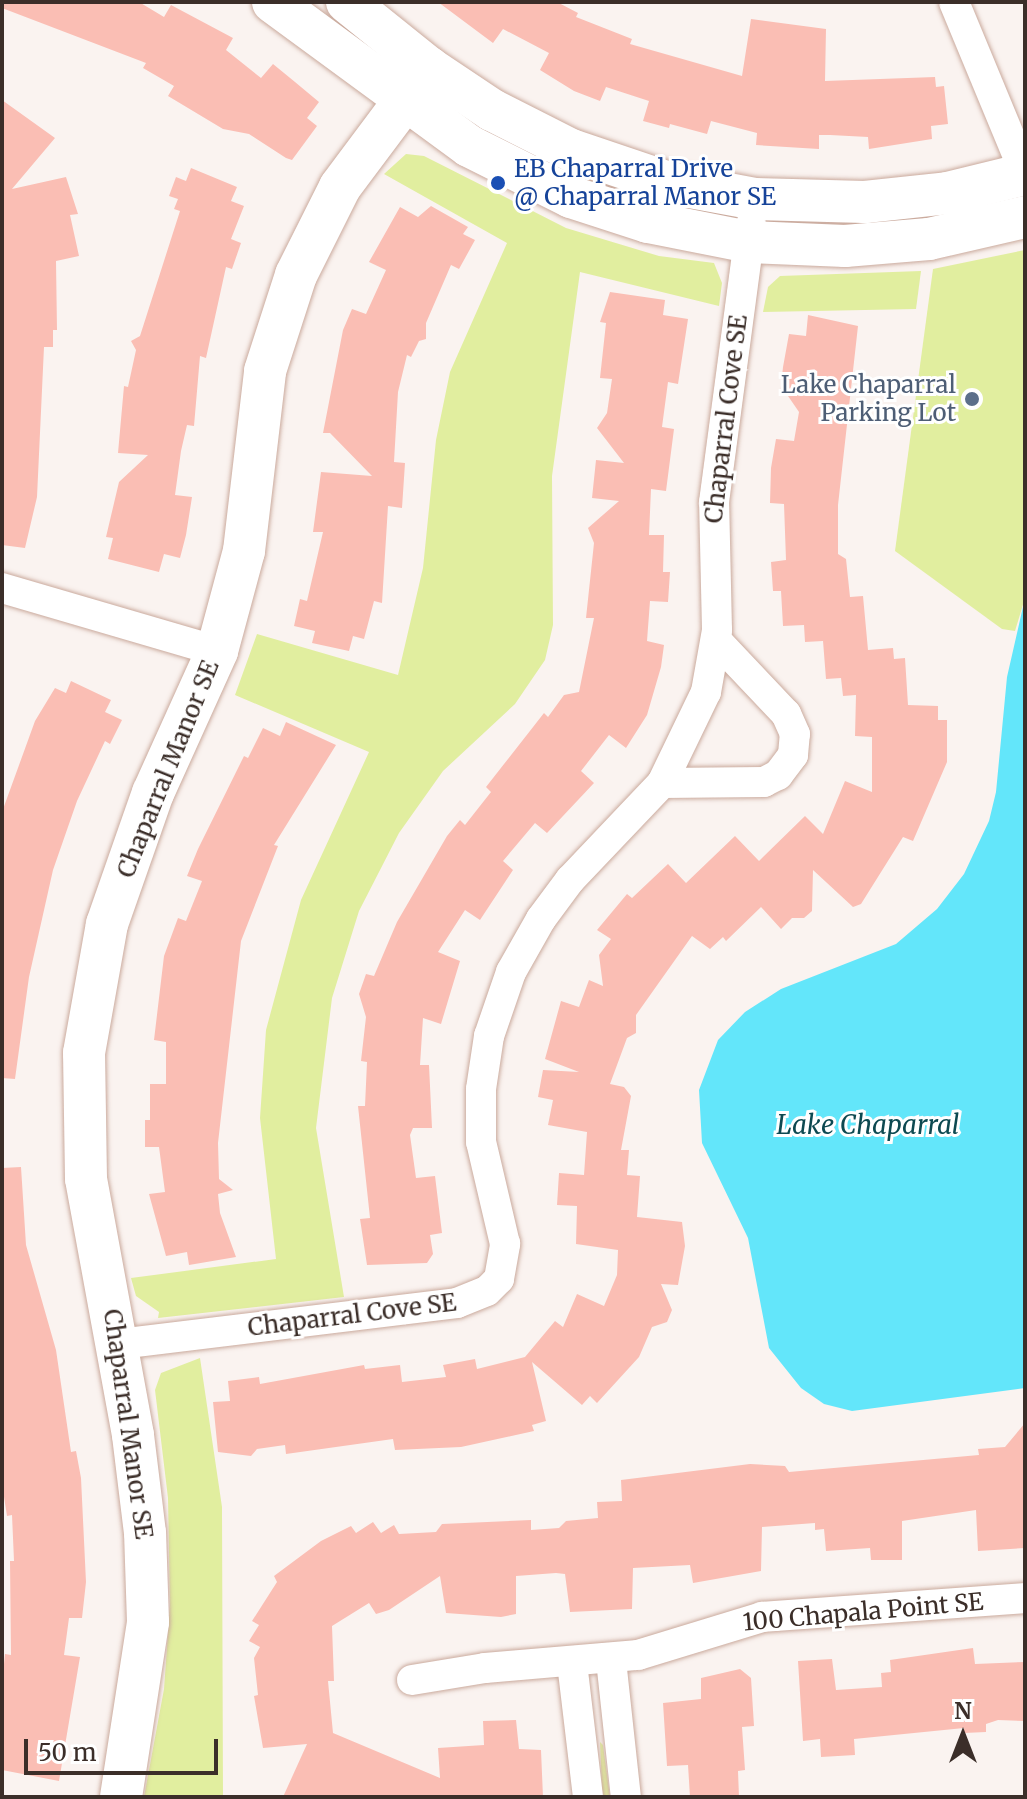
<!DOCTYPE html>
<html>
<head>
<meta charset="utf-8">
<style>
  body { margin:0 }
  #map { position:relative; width:1027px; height:1799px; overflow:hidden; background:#faf3f0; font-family:Merriweather,serif }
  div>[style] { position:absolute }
  .green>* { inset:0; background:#e1ee9f }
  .water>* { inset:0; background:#63e6fa }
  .building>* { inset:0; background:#fabeb4 }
  .roads { filter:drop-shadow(0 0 2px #caaa9d) drop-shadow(0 0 2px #caaa9d) }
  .street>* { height:30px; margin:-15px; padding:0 15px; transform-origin:15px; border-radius:15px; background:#fff }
  .secondary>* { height:42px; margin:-21px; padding:0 21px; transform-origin:21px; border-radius:21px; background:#fff }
  .dots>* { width:22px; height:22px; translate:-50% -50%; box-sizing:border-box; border:4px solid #fff; border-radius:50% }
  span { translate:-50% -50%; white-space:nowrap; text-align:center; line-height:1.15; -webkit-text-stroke:6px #fff; paint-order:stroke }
  .transit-label { font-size:24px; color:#164399 }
  .left { translate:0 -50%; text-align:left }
  .service-label { font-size:24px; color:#4e5e75 }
  .right { translate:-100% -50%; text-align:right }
  .street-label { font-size:24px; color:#3b2e29 }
  .water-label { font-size:26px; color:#0d4951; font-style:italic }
  .frame { position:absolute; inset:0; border:4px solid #3b2e29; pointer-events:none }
  .north { position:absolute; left:923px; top:1695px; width:80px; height:80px; -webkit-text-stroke:6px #fff; paint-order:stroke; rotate:0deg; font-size:22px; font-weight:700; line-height:32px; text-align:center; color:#3b2e29 }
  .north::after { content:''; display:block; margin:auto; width:28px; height:36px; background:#3b2e29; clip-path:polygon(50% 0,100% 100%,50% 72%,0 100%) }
  .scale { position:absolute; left:24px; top:1739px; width:194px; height:36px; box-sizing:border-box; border:4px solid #3b2e29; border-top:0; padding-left:10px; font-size:24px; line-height:28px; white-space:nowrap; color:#3b2e29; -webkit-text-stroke:6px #fff; paint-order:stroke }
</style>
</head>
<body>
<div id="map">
  <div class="green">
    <i style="clip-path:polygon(406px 154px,424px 156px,566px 228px,659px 256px,714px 263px,722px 283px,719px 306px,580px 272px,552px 476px,553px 625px,545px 660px,515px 704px,443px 771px,399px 833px,359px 911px,332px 998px,316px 1128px,344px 1297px,158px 1318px,159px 1312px,136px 1296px,131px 1278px,276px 1259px,260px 1118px,266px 1030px,301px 900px,369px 752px,235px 695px,257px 634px,398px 675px,423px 568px,436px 440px,450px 372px,507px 243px,384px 174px)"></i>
    <i style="clip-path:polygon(1025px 250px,1025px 598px,1015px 631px,1002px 629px,895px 551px,933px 269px)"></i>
    <i style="clip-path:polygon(921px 271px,916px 309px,763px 312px,768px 287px,780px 276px)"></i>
    <i style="clip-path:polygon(200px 1358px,222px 1507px,223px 1797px,144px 1797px,164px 1689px,170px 1605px,168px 1498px,155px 1390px,161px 1373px)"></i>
    <i style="clip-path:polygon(600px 1742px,603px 1745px,610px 1797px,604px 1797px,602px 1789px)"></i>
  </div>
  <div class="water">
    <i style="clip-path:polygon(1025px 598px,1025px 1388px,852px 1411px,824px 1404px,801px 1388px,769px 1348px,748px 1238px,702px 1143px,699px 1090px,718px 1040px,745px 1012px,781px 989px,896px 944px,937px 909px,964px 874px,989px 821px,996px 792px,1007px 677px)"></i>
  </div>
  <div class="building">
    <i style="clip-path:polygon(2px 2px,139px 2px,164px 17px,171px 5px,233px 38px,226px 50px,261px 78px,273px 64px,295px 82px,319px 102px,307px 118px,317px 126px,292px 160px,286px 158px,249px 134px,223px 129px,168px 96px,174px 86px,143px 68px,146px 63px,2px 8px)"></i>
    <i style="clip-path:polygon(438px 2px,557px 2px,578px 13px,576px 17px,632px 39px,630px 44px,742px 76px,751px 19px,826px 29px,825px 81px,935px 77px,936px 87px,944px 86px,948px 124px,931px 126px,932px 139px,869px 149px,868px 137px,830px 135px,819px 135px,819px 149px,756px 145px,757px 133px,711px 121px,707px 134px,670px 124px,669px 128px,643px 121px,649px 101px,606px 87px,600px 101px,574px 91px,540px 70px,549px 53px,503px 29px,493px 43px)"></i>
    <i style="clip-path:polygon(2px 100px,55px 138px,12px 189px,66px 177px,78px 214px,70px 215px,79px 256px,56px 261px,57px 330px,53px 330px,53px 347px,44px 347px,37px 497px,25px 548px,2px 545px)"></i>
    <i style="clip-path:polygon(191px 168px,237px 187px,231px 201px,244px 206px,231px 239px,241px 243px,232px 269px,226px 267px,206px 358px,200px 356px,194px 426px,187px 425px,181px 451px,175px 495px,192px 497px,186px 535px,180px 558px,164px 554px,159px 572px,108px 559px,113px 538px,106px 537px,119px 482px,148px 455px,118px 453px,124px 386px,128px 387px,136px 350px,131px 341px,140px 336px,180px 211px,174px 209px,178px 199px,169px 196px,176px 177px,186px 181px)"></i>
    <i style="clip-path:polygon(431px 206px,468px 227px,463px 234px,475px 240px,459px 269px,451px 265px,426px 323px,426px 339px,419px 341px,411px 357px,407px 355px,398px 392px,394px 462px,405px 463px,402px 508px,388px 506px,382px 603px,374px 601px,364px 639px,353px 636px,349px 651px,312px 643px,315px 631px,294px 626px,300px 599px,307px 601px,323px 532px,313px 532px,321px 472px,372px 476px,330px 433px,323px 433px,343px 330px,352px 309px,366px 314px,386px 270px,369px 262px,400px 207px,418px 217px)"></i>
    <i style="clip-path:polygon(610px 292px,665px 300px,663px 315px,688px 319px,678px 384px,668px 382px,662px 427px,674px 429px,666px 491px,651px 489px,649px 535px,664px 535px,663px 572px,670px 572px,668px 602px,650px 601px,647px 641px,664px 645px,661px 667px,647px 715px,626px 748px,609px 735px,581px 771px,594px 783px,547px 833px,535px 823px,503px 861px,513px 870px,480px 920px,465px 910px,438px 952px,460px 961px,441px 1024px,423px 1018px,420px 1065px,429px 1065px,432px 1128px,413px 1128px,410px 1135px,416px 1178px,435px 1176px,442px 1233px,430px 1235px,433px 1254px,427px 1263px,367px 1265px,360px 1219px,370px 1218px,358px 1106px,365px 1106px,367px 1062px,361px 1061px,366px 1017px,359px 994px,366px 974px,374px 976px,397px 922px,447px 836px,460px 820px,465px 825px,491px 792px,486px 787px,544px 713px,548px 717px,564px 695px,579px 692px,594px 618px,586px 618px,594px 543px,588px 528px,619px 501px,592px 498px,596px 460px,624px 463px,597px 428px,607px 413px,612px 379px,600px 378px,606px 323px,600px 322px)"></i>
    <i style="clip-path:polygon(808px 315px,858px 326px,838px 505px,838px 554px,846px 559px,850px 597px,863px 596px,868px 650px,893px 648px,894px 659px,905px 658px,908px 705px,938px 706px,938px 720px,947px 720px,947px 762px,913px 841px,903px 837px,861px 904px,853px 907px,813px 870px,812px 911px,804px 918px,792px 918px,781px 929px,761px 907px,726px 941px,723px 937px,710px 949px,692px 936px,636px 1015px,636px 1033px,627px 1038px,610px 1084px,624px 1087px,631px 1096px,621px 1150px,629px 1150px,627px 1175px,640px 1176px,637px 1217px,682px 1222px,685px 1246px,678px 1285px,661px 1284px,672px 1310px,667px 1322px,652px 1327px,639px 1357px,597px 1403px,590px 1396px,582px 1405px,532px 1362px,546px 1421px,532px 1425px,534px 1431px,461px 1447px,395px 1450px,393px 1439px,286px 1454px,285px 1445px,257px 1449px,251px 1456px,218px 1452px,213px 1402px,230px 1401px,228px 1381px,259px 1377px,260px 1384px,364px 1365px,365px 1369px,400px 1365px,402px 1382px,446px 1377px,443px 1365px,475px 1359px,477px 1369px,525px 1357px,555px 1321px,563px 1327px,577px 1294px,604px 1306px,617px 1275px,618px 1250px,576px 1244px,577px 1206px,557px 1205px,559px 1173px,584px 1175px,587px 1132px,548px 1125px,553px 1100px,538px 1097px,543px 1070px,579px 1072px,545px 1059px,561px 1001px,579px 1007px,589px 980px,603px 986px,599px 955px,611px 939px,597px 930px,627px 894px,632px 898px,668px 864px,686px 883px,735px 836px,759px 861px,805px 816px,823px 834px,845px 781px,872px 792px,872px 737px,855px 736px,856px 695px,843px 696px,841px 678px,826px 679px,823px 641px,805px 642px,804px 625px,783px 626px,781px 591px,773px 591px,771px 562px,786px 560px,784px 504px,770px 503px,771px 468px,776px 439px,794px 441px,799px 412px,788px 396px,780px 395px,783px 367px,789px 334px,806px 336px)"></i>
    <i style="clip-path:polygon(71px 681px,111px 700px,105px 712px,122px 720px,110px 744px,105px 741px,77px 801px,53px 870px,29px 977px,15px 1079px,2px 1078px,2px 812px,35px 721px,55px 688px,66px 693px)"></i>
    <i style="clip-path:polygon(286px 722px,336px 745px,274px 845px,278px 846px,241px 941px,218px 1143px,219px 1179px,233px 1190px,218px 1194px,220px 1213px,236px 1257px,189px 1265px,187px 1252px,166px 1256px,149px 1194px,165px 1192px,159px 1147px,145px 1147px,145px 1120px,150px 1120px,150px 1084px,166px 1084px,166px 1042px,154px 1040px,164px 956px,178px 918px,186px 921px,202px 881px,187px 876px,198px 849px,244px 756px,248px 758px,263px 728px,280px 736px)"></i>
    <i style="clip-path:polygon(21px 1167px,26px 1245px,56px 1350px,71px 1452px,76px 1451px,81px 1478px,86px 1582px,82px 1618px,69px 1618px,64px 1655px,80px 1657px,59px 1781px,2px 1770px,3px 1674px,5px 1654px,11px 1655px,10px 1561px,14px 1561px,12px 1515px,7px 1516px,2px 1484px,2px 1168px)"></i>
    <i style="clip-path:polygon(1025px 1423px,1025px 1548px,978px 1551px,976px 1510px,902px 1521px,902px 1560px,871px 1560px,870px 1548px,826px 1551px,824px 1529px,815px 1530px,815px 1523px,762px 1527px,761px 1571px,693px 1583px,690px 1565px,633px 1568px,632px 1609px,570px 1612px,565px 1574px,556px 1573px,516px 1576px,516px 1614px,501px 1617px,446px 1613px,440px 1576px,389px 1610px,376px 1614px,369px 1603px,332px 1626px,334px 1681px,328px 1681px,333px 1733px,440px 1778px,438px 1748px,484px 1745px,483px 1721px,516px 1720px,519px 1749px,541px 1750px,543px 1797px,283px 1797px,307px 1744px,263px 1748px,254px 1696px,258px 1695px,254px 1658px,260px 1647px,249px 1641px,259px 1625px,252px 1621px,277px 1582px,274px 1576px,321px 1541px,351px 1526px,356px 1533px,373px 1522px,381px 1533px,394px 1525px,399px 1534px,436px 1532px,442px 1524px,531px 1520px,531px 1530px,559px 1528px,566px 1521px,598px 1518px,597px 1502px,622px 1501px,621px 1480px,750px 1464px,785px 1466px,789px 1472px,979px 1455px,978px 1449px,1005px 1447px)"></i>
    <i style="clip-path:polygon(973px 1648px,975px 1664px,1025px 1662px,1025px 1721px,998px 1720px,986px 1724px,986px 1732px,964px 1733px,964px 1728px,854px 1739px,855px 1755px,821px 1757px,820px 1739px,803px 1741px,798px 1661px,832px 1659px,836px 1690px,882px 1687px,881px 1673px,891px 1672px,890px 1660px)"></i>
    <i style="clip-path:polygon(740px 1669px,751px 1678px,754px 1726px,742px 1727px,745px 1770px,738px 1771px,739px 1797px,690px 1797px,688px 1765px,667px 1766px,663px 1703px,701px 1699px,701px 1678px)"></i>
  </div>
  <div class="roads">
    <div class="street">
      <i style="left:954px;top:2px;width:185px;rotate:67.5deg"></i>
      <i style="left:2px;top:588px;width:224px;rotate:16.3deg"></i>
      <i style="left:662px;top:783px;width:102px;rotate:-0.6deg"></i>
      <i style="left:764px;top:782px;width:16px;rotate:-27deg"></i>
      <i style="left:778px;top:775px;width:25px;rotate:-53deg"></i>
      <i style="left:793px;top:755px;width:21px;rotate:-85deg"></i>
      <i style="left:795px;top:734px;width:22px;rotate:-114deg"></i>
      <i style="left:786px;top:714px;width:102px;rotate:-133.4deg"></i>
      <i style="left:119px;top:1344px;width:340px;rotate:-6.9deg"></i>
      <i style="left:457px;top:1303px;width:32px;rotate:-22deg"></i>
      <i style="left:487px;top:1291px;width:17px;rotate:-45deg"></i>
      <i style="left:499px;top:1279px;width:36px;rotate:-80deg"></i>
      <i style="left:505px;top:1244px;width:105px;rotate:-103.2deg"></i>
      <i style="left:481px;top:1142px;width:53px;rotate:-90deg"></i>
      <i style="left:481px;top:1089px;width:54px;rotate:-81.4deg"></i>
      <i style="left:489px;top:1036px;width:68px;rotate:-71deg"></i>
      <i style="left:511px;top:972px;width:61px;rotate:-60.5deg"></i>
      <i style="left:541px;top:919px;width:49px;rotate:-53.4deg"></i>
      <i style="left:570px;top:880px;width:134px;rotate:-46.5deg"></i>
      <i style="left:662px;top:783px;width:101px;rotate:-64.2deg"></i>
      <i style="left:706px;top:692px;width:63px;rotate:-79.9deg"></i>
      <i style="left:717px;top:630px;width:128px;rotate:-91.3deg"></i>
      <i style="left:714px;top:502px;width:280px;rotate:-82.4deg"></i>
      <i style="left:611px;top:1660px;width:138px;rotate:83.8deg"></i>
      <i style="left:572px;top:1663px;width:135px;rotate:83.2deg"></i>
      <i style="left:412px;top:1680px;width:74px;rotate:-9.3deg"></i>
      <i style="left:485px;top:1668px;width:154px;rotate:-4.9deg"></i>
      <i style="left:638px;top:1655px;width:130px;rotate:-17deg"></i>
      <i style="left:762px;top:1617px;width:264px;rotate:-4.1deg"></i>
    </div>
    <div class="secondary">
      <i style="left:273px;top:2px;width:243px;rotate:36.3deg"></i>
      <i style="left:469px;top:146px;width:114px;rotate:26.6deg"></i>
      <i style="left:571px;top:197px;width:81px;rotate:18deg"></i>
      <i style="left:648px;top:222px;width:103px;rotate:11.2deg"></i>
      <i style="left:749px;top:242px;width:96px;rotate:2.4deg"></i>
      <i style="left:845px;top:246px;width:84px;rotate:-4.8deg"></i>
      <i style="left:929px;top:239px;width:98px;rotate:-12.9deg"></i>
      <i style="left:347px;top:2px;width:105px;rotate:38.8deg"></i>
      <i style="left:429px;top:68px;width:76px;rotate:33.7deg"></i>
      <i style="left:492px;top:110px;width:89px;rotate:26.9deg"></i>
      <i style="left:571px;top:150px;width:103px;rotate:18.6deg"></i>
      <i style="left:669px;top:183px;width:87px;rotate:10.5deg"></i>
      <i style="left:755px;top:199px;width:110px;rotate:1.6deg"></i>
      <i style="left:865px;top:202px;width:83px;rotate:-6.2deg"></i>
      <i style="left:948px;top:193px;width:79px;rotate:-13.9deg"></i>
      <i style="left:121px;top:1797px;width:177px;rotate:-81.2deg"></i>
      <i style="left:148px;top:1622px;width:89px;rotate:-91.9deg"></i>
      <i style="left:145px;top:1533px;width:99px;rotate:-97deg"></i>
      <i style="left:133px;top:1435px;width:260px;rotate:-100.4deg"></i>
      <i style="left:86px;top:1179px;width:126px;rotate:-90.9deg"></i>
      <i style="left:84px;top:1053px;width:131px;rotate:-79.9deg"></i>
      <i style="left:107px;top:924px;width:139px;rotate:-70.7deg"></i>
      <i style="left:153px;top:793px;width:156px;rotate:-65.7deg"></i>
      <i style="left:217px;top:651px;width:104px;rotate:-74.9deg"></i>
      <i style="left:244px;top:551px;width:181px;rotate:-83.3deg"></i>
      <i style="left:265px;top:371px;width:101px;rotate:-72.1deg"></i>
      <i style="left:296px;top:275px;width:98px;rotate:-63.4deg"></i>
      <i style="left:340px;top:187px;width:149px;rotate:-53.2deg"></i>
    </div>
  </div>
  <div class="dots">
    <i style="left:498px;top:183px;background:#1a4fb4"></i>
    <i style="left:972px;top:399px;background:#5c6f8a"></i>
  </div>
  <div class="transit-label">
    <span class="left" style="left:514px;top:183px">EB Chaparral Drive<br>@ Chaparral Manor SE</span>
  </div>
  <div class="service-label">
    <span class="right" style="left:956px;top:399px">Lake Chaparral<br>Parking Lot</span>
  </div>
  <div class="street-label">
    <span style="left:726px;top:419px;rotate:-83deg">Chaparral Cove SE</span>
    <span style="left:168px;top:769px;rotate:-68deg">Chaparral Manor SE</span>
    <span style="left:352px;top:1315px;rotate:-7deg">Chaparral Cove SE</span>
    <span style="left:128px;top:1424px;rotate:82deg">Chaparral Manor SE</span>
    <span style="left:863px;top:1612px;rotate:-5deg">100 Chapala Point SE</span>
  </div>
  <div class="water-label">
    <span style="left:868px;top:1125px">Lake Chaparral</span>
  </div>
  <div class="frame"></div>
  <div class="north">N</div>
  <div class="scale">50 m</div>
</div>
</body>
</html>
